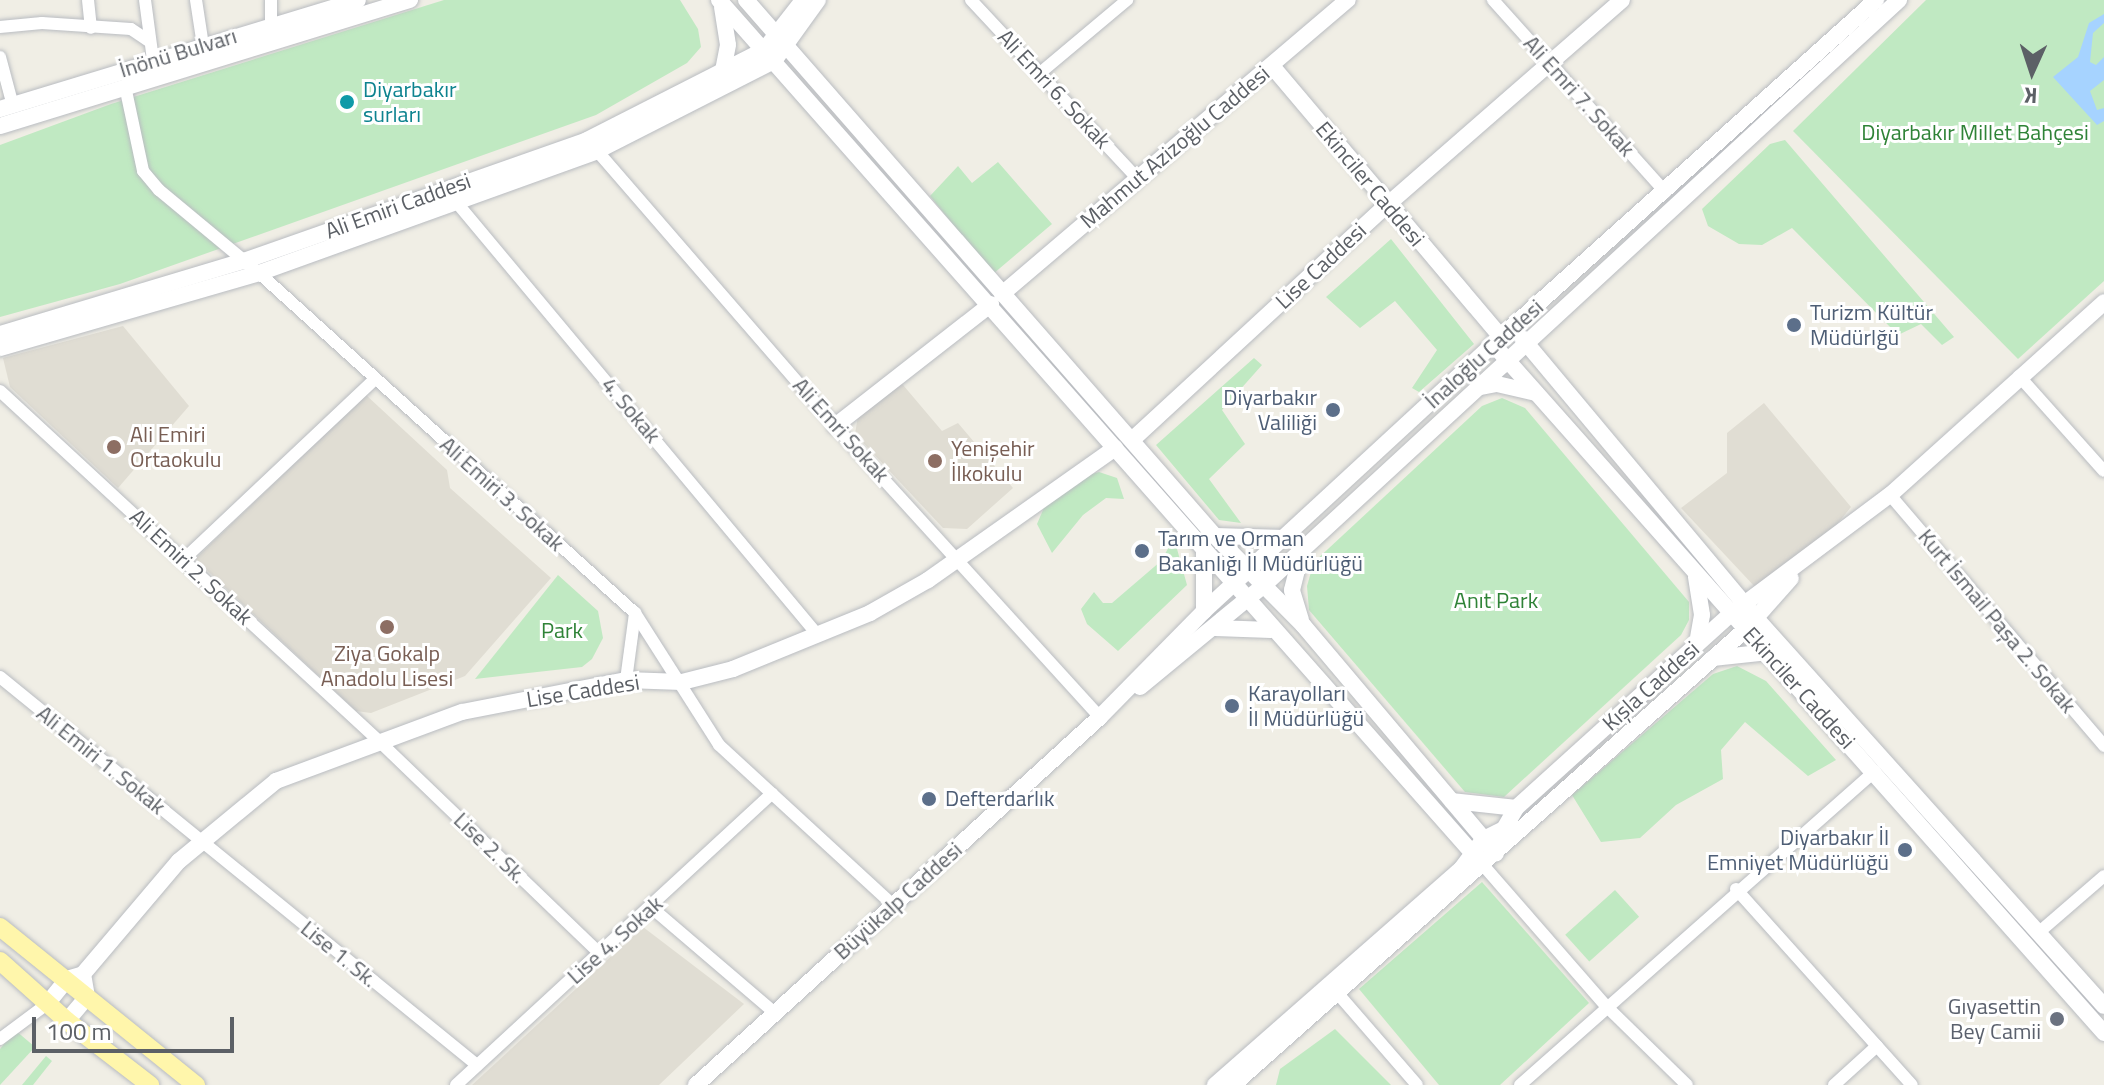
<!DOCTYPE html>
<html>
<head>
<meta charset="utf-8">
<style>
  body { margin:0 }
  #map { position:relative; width:2104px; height:1085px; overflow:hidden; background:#f0eee5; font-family:"Titillium Web",sans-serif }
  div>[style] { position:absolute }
  .education>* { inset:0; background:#e0ddd3 }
  .green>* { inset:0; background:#c0e9c2; transform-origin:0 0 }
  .water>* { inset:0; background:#a6d3ff }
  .roads { filter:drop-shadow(0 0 2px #b9bcc1) drop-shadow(0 0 2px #b9bcc1) }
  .street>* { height:12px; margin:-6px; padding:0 6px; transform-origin:6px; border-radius:6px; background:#fff }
  .secondary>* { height:16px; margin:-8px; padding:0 8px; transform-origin:8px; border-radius:8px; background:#fff }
  .primary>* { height:18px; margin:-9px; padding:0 9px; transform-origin:9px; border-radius:9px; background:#fff6ab }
  .dots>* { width:22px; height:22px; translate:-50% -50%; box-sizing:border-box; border:4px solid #fff; border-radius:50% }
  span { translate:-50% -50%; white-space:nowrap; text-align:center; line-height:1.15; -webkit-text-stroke:6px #fff; paint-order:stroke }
  .street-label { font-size:22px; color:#5c6066 }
  .culture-label { font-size:22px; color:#0d838f }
  .left { translate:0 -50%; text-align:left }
  .park-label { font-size:22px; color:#2f8337 }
  .service-label { font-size:22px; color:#4e5e75 }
  .right { translate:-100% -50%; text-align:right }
  .education-label { font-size:22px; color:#785e54 }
  .worship-label { font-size:22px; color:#5b616d }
  .north { position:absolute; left:1992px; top:32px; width:80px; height:80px; -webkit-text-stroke:6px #fff; paint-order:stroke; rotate:183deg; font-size:22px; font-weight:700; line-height:32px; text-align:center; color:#5c6066 }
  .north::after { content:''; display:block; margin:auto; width:28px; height:36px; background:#5c6066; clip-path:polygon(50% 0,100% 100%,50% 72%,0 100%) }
  .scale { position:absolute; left:32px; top:1017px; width:202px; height:36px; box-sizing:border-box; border:4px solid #5c6066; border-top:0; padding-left:10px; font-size:24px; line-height:28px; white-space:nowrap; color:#5c6066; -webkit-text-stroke:6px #fff; paint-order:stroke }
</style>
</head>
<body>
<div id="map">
  <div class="education">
    <i style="clip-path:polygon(123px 326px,189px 406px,118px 488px,10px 387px,3px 358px)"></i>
    <i style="clip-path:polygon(898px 379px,942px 431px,958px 423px,1013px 488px,967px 529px,943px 528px,855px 434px,858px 416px)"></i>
    <i style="clip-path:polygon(366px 395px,447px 470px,450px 488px,551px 578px,465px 676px,371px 713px,356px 711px,195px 559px)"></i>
    <i style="clip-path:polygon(1764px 403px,1851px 507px,1807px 561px,1756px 588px,1681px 508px,1727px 473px,1727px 433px)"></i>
    <i style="clip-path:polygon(643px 927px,744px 1004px,659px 1085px,472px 1085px)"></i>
  </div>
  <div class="green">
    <i style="clip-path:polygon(444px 0,680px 0,698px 29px,701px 47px,687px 63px,596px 115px,120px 284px,0 317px,0 145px,111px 104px)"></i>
    <i style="clip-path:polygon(1926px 0,2104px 0,2104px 281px,2018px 359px,1793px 131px)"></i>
    <i style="clip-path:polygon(1785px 140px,1954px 337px,1942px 345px,1921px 324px,1898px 335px,1792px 228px,1762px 245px,1739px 244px,1708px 226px,1702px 209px,1770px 144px)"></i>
    <i style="clip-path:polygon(998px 162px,1052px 224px,993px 274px,930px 196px,958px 166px,972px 183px)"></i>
    <i style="clip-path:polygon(1391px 239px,1474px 344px,1419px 392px,1412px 388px,1437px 350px,1395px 301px,1360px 328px,1326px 297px)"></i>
    <i style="clip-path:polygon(1254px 358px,1262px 365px,1222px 410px,1245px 444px,1209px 479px,1241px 523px,1219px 520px,1156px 445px)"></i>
    <i style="clip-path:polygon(1502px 398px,1525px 408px,1689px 602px,1689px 620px,1681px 635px,1504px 797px,1465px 792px,1309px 610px,1307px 586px,1314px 562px,1482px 406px)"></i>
    <i style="clip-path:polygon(1099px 472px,1117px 478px,1124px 499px,1106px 498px,1083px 515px,1052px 553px,1037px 524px,1046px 503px,1074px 479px)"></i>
    <i style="clip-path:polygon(1174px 538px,1187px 585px,1118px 651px,1087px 624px,1081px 609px,1094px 592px,1103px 603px,1112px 603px,1161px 561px)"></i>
    <i style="clip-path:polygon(558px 575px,598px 611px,603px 638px,592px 659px,582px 667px,475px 679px)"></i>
    <i style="clip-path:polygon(1737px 666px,1766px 681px,1836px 760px,1808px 776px,1745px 722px,1721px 750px,1723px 779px,1676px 805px,1640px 838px,1601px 842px,1572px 795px,1713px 674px)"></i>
    <i style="clip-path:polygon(1482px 882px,1589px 1003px,1500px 1085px,1439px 1085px,1359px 989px)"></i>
    <i style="left:1615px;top:890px;width:36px;height:67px;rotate:48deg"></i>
    <i style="clip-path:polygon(1335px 1029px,1391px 1085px,1276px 1085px,1280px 1069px)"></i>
    <i style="clip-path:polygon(15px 1030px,35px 1047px,0 1085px,0 1049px)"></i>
    <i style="clip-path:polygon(46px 1056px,52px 1061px,33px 1085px,22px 1085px)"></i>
  </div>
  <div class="water">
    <i style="clip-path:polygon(2104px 14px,2104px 23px,2093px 33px,2090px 62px,2096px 65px,2104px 57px,2104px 80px,2090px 91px,2097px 110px,2104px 108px,2104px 121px,2097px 125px,2053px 77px,2078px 57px,2089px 23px)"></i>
  </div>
  <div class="roads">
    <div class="street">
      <i style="left:88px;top:0;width:28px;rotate:84deg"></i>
      <i style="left:145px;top:0;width:61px;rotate:82.4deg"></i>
      <i style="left:196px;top:0;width:47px;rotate:81.3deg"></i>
      <i style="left:971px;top:0;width:243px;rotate:47deg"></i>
      <i style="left:1493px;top:0;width:258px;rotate:48.1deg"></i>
      <i style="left:271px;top:25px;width:25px;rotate:-90deg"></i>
      <i style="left:0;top:27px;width:42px;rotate:-5.4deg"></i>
      <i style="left:42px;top:23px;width:89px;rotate:3.9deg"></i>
      <i style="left:131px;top:29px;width:22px;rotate:34deg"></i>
      <i style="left:0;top:57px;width:51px;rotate:75.1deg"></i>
      <i style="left:1040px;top:73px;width:114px;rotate:-40deg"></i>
      <i style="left:125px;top:86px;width:87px;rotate:78deg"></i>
      <i style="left:143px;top:171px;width:25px;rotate:50deg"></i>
      <i style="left:159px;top:190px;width:130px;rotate:39.7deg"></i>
      <i style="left:259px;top:273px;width:507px;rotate:42.12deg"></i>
      <i style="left:635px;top:613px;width:156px;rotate:57.5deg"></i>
      <i style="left:719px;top:745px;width:235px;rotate:42.6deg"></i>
      <i style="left:592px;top:145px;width:371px;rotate:49.1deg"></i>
      <i style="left:835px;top:426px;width:394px;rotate:47.7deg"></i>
      <i style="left:452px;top:197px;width:568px;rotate:50.14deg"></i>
      <i style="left:2019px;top:376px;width:127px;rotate:48.2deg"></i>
      <i style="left:0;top:391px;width:519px;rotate:42.73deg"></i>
      <i style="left:381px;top:743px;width:304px;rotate:43.9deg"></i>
      <i style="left:1890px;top:495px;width:330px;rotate:49.5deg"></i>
      <i style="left:183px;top:560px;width:264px;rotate:-43.3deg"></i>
      <i style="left:0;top:677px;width:615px;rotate:39.13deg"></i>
      <i style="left:626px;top:680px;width:68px;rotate:-82.3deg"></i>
      <i style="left:1483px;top:865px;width:187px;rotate:48.9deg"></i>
      <i style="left:1606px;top:1006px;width:113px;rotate:44.3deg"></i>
      <i style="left:1736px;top:889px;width:263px;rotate:48.1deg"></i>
      <i style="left:652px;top:908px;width:162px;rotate:40.5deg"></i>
      <i style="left:2038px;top:933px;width:87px;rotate:-40.8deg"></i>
      <i style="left:1333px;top:988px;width:128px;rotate:49.1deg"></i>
      <i style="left:0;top:1039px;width:59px;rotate:-36.7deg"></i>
      <i style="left:456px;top:1085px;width:430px;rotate:-42.7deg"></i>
      <i style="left:1520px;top:1085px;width:474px;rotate:-41.5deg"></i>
      <i style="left:1834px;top:1085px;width:58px;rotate:-42.2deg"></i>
    </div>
    <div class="secondary">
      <i style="left:719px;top:0;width:1154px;rotate:48.55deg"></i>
      <i style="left:746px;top:0;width:711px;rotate:48.82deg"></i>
      <i style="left:1214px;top:535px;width:127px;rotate:45.3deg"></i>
      <i style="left:1303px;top:625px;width:299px;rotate:49.8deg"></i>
      <i style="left:722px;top:7px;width:38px;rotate:81deg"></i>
      <i style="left:728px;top:45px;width:25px;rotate:101deg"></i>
      <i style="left:1272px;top:66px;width:355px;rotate:49.8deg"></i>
      <i style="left:0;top:109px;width:374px;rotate:-16.9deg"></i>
      <i style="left:0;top:126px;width:429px;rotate:-17.1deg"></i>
      <i style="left:1002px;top:294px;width:454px;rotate:-40.4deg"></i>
      <i style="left:0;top:334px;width:255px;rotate:-16.7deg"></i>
      <i style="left:244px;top:261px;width:364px;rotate:-19.4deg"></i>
      <i style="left:587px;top:140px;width:199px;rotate:-27deg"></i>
      <i style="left:764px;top:50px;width:63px;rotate:-52deg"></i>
      <i style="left:1522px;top:338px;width:365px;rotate:50.1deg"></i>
      <i style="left:1756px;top:618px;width:521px;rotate:48.11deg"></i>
      <i style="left:1493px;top:344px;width:921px;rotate:48.43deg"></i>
      <i style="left:0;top:348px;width:270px;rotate:-16.1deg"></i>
      <i style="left:259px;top:273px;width:359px;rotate:-19.8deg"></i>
      <i style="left:597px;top:151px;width:199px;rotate:-27deg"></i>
      <i style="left:774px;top:61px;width:75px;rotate:-54.2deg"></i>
      <i style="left:1481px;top:387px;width:16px;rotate:-11deg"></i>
      <i style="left:1497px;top:384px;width:40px;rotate:13deg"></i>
      <i style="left:835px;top:426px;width:198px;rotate:-38deg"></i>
      <i style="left:1132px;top:440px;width:345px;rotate:-42.7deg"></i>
      <i style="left:1386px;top:206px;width:313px;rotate:-41.1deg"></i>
      <i style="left:1215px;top:536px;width:70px;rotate:1.6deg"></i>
      <i style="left:1696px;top:577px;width:38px;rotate:81deg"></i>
      <i style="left:1702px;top:615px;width:29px;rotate:100deg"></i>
      <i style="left:1204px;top:611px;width:62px;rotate:-90deg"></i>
      <i style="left:1301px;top:620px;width:31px;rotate:-107deg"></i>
      <i style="left:1292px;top:590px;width:41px;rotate:-76deg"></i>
      <i style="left:1214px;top:628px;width:57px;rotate:2deg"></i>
      <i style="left:1713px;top:658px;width:56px;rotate:-6.1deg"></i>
      <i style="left:1140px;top:687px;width:159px;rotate:-39.4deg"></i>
      <i style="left:1263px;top:586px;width:865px;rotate:-42.66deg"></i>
      <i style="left:1452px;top:801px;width:64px;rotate:6.2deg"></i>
      <i style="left:83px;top:974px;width:148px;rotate:-49.7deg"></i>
      <i style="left:179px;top:861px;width:126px;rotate:-39.5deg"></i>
      <i style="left:276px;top:781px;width:198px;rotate:-20.4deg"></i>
      <i style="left:462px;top:712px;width:167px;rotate:-11deg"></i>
      <i style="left:626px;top:680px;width:56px;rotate:2deg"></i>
      <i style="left:682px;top:682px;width:53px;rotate:-14.3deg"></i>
      <i style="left:733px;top:669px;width:148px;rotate:-22.2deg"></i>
      <i style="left:870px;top:613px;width:67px;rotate:-29.6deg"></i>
      <i style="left:928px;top:580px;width:229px;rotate:-35.2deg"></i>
      <i style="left:47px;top:1004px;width:32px;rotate:-51deg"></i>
      <i style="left:67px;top:979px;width:17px;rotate:-17deg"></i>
      <i style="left:83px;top:974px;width:23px;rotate:80deg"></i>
      <i style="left:87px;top:997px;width:31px;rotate:130deg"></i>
      <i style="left:696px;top:1085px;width:546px;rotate:-42.33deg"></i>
      <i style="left:1100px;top:717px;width:148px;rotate:-45.5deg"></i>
      <i style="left:1204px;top:611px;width:393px;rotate:-42.7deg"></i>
      <i style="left:1493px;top:344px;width:515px;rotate:-41.93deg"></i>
      <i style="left:1215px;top:1085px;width:327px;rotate:-41.3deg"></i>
      <i style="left:1461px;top:869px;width:38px;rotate:-53deg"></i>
      <i style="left:1484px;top:839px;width:22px;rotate:-27deg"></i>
      <i style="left:1504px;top:829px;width:24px;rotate:-60deg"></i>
      <i style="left:1516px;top:808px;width:291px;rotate:-42.1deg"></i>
      <i style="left:1732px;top:613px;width:197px;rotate:-36.8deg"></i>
      <i style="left:1890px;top:495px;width:288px;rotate:-42deg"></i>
      <i style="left:1233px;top:1085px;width:685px;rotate:-41.63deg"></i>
      <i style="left:1745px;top:630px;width:69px;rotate:-48.5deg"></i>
    </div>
    <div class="primary">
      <i style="left:0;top:927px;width:252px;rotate:38.9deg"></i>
      <i style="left:0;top:961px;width:90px;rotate:41.8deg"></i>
      <i style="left:67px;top:1021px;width:105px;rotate:37.6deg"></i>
    </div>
  </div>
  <div class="dots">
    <i style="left:347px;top:102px;background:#0f9aa8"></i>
    <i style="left:1794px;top:325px;background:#5c6f8a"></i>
    <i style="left:1333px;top:410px;background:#5c6f8a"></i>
    <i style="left:114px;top:447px;background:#8d6e63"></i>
    <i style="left:935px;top:461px;background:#8d6e63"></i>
    <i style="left:1142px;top:551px;background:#5c6f8a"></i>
    <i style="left:387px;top:627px;background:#8d6e63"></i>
    <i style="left:1232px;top:706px;background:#5c6f8a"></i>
    <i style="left:929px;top:799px;background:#5c6f8a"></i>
    <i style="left:1905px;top:850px;background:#5c6f8a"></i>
    <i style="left:2057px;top:1019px;background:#6b7280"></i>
  </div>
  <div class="street-label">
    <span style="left:178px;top:53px;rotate:-17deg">İnönü Bulvarı</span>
    <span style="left:1054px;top:89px;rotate:47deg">Ali Emri 6. Sokak</span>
    <span style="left:1579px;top:96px;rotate:48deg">Ali Emri 7. Sokak</span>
    <span style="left:1175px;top:147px;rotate:-40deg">Mahmut Azizoğlu Caddesi</span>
    <span style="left:1370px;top:184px;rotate:50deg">Ekinciler Caddesi</span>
    <span style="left:398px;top:206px;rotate:-20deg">Ali Emiri Caddesi</span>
    <span style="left:1321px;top:266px;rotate:-43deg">Lise Caddesi</span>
    <span style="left:1484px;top:354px;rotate:-42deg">İnaloğlu Caddesi</span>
    <span style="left:631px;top:410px;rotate:50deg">4. Sokak</span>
    <span style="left:841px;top:430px;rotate:48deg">Ali Emri Sokak</span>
    <span style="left:502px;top:494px;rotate:42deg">Ali Emiri 3. Sokak</span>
    <span style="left:191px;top:567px;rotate:43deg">Ali Emiri 2. Sokak</span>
    <span style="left:1997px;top:621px;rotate:50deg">Kurt İsmail Paşa 2. Sokak</span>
    <span style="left:1651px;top:686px;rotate:-42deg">Kışla Caddesi</span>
    <span style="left:1799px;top:688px;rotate:48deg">Ekinciler Caddesi</span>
    <span style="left:583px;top:691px;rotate:-9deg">Lise Caddesi</span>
    <span style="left:101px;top:760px;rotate:39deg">Ali Emiri 1. Sokak</span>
    <span style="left:490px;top:848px;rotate:44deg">Lise 2. Sk.</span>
    <span style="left:898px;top:901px;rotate:-42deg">Büyükalp Caddesi</span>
    <span style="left:615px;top:940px;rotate:-42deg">Lise 4. Sokak</span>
    <span style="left:339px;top:954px;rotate:39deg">Lise 1. Sk.</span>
  </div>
  <div class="culture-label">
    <span class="left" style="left:363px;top:102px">Diyarbakır<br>surları</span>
  </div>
  <div class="park-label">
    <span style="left:1975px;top:133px">Diyarbakır Millet Bahçesi</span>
    <span style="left:1496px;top:601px">Anıt Park</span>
    <span style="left:562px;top:631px">Park</span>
  </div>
  <div class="service-label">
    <span class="left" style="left:1810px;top:325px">Turizm Kültür<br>Müdürlğü</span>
    <span class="right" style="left:1317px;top:410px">Diyarbakır<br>Valiliği</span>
    <span class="left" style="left:1158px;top:551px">Tarım ve Orman<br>Bakanlığı İl Müdürlüğü</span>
    <span class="left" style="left:1248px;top:706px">Karayolları<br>İl Müdürlüğü</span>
    <span class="left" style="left:945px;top:799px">Defterdarlık</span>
    <span class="right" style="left:1889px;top:850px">Diyarbakır İl<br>Emniyet Müdürlüğü</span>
  </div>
  <div class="education-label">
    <span class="left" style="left:130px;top:447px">Ali Emiri<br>Ortaokulu</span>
    <span class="left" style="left:951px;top:461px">Yenişehir<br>İlkokulu</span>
    <span style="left:387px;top:666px">Ziya Gokalp<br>Anadolu Lisesi</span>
  </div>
  <div class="worship-label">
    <span class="right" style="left:2041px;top:1019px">Gıyasettin<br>Bey Camii</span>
  </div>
  <div class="north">K</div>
  <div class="scale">100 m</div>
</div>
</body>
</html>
